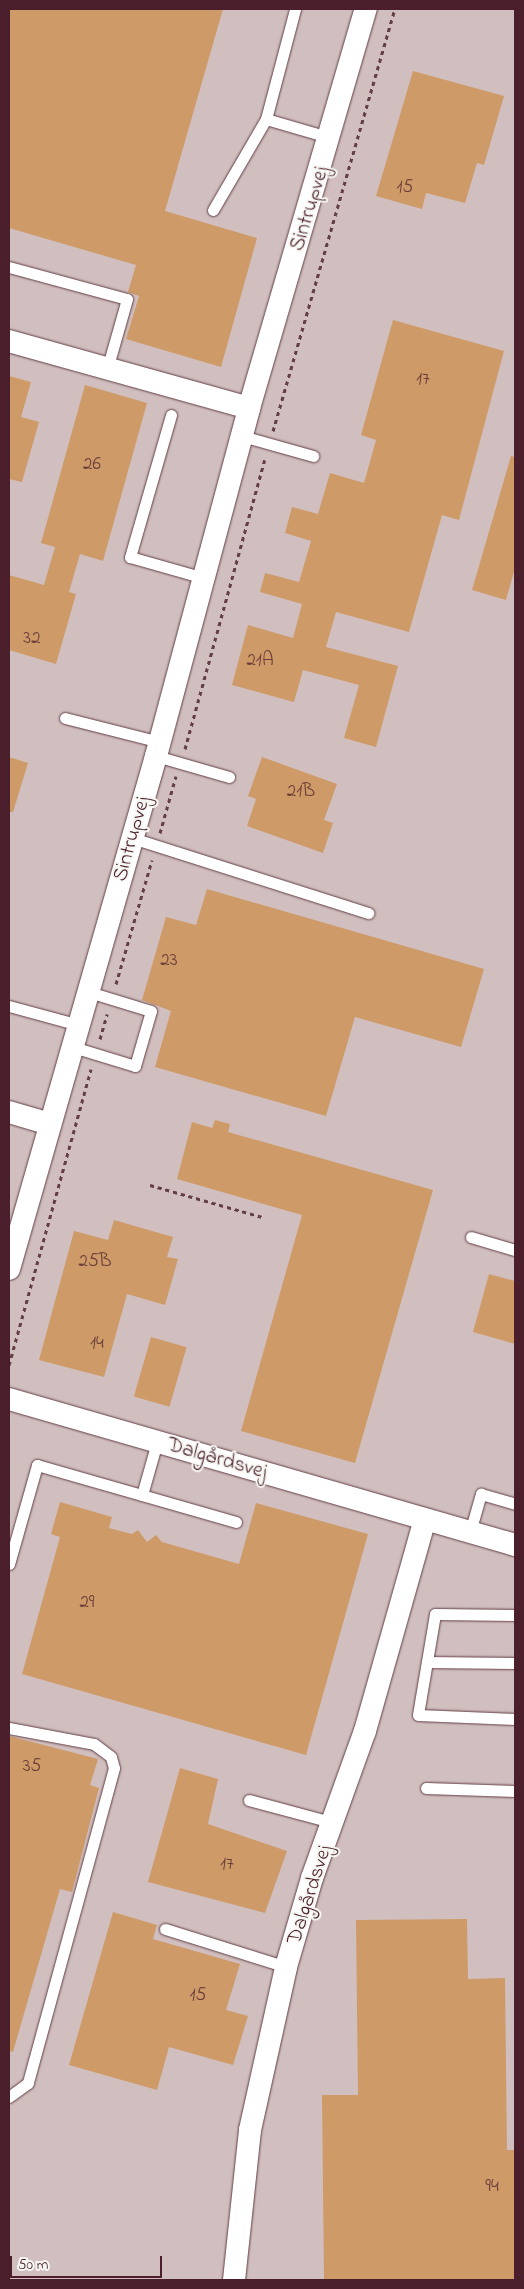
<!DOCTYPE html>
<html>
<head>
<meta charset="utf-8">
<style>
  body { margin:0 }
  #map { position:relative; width:524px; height:2289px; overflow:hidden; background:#f2ecda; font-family:"Indie Flower",sans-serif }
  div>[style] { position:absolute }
  .industrial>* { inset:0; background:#d1bfbf; transform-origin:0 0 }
  .building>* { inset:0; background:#ce9a68; transform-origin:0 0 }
  .path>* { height:3px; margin-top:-1.5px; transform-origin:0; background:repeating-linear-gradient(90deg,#633e45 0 4px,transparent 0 8px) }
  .roads { filter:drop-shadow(0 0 1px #633e45) drop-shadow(0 0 1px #633e45) }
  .service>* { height:11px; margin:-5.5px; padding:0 5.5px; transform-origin:5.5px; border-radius:5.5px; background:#fff }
  .minor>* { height:22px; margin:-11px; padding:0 11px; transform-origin:11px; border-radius:11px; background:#fff }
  span { translate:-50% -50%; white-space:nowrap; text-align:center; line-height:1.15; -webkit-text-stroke:4px #f6f6f2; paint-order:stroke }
  .number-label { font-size:19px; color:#6b3e3a }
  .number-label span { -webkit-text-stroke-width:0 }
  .street-label { font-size:21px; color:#4a1f2b }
  .frame { position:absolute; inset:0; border:10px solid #4a1f2b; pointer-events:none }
  .scale { position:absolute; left:10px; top:2256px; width:152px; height:22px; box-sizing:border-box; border:2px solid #4a1f2b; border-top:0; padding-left:6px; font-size:15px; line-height:18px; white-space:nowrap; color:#4a1f2b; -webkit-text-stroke:4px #f6f6f2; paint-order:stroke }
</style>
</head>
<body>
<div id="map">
  <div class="industrial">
    <i style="left:9px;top:9px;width:506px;height:2271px"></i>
  </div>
  <div class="building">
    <i style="clip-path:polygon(9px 9px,223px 9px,165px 211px,257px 238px,221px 367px,126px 339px,139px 296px,128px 292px,136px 265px,9px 228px)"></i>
    <i style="clip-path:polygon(413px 71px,504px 96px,484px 165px,477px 163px,465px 203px,426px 193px,422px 209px,376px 196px)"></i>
    <i style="clip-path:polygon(393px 320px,504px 351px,459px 520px,442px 515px,409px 632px,336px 612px,326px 647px,398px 666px,376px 747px,344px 738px,359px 685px,303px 670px,294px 702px,232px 685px,248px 625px,293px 638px,302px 604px,260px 592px,265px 573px,299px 582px,311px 541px,285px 533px,292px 507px,318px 514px,330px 473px,364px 483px,376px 440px,361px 435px)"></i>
    <i style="clip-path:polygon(9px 376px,31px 382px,21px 417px,39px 422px,22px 482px,9px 479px)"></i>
    <i style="clip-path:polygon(85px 385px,147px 403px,103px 561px,80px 554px,69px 592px,76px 594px,56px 664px,9px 650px,9px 575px,44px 585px,55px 547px,41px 543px)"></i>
    <i style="clip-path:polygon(511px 456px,515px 457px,515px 568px,506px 600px,472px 590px)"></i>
    <i style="clip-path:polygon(9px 757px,28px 763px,13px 812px,9px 812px)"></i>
    <i style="clip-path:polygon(262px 757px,337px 784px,324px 820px,333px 823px,323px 853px,247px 826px,256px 799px,248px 796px)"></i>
    <i style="clip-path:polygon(207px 889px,484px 969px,461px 1047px,355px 1017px,326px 1116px,155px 1067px,171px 1011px,142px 1000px,166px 917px,196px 925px)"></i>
    <i style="clip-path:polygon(215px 1120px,230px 1124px,228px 1132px,433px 1190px,355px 1463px,241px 1431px,302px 1215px,177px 1179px,192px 1122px,212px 1128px)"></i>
    <i style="clip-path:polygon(114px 1220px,173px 1237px,167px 1257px,178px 1259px,165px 1305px,127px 1294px,104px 1377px,39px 1360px,74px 1231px,108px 1240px)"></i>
    <i style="clip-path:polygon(489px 1274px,515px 1281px,515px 1344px,473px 1332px)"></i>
    <i style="left:151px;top:1337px;width:37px;height:62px;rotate:16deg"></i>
    <i style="clip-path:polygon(60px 1502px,112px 1517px,109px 1528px,132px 1534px,138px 1530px,147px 1542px,156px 1535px,162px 1542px,239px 1564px,256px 1503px,368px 1534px,306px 1755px,22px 1674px,60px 1537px,51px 1534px)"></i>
    <i style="clip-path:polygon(9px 1736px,98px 1759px,90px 1785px,99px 1788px,72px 1892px,60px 1889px,13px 2052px,9px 2051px)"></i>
    <i style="clip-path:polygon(180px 1768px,218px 1779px,208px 1824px,287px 1851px,265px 1913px,148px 1882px)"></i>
    <i style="clip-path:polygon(113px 1912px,157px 1925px,153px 1939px,240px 1964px,226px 2010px,248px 2016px,233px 2065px,169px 2047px,157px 2090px,69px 2065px)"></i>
    <i style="clip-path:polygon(467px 1919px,468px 1979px,505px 1978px,507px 2150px,515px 2150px,515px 2280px,324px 2280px,322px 2095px,358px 2095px,356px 1920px)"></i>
  </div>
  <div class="path">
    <i style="left:273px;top:431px;width:439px;rotate:-73.9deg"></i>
    <i style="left:185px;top:749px;width:302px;rotate:-74.6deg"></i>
    <i style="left:160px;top:833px;width:59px;rotate:-74.3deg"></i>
    <i style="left:116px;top:984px;width:129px;rotate:-73.8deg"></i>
    <i style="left:100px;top:1039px;width:26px;rotate:-74deg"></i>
    <i style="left:150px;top:1185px;width:116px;rotate:15.9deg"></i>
    <i style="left:9px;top:1365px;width:307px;rotate:-74.5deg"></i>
  </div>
  <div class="roads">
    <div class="service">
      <i style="left:266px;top:119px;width:68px;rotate:16.3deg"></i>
      <i style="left:213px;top:210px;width:105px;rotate:-59.8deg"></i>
      <i style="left:266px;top:119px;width:114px;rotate:-75.2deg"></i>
      <i style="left:9px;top:267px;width:122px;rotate:15.2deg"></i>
      <i style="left:127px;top:299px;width:73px;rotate:105.9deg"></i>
      <i style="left:171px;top:415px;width:148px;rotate:106.1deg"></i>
      <i style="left:130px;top:557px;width:77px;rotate:15.8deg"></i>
      <i style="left:242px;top:436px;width:74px;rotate:15.7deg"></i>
      <i style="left:65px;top:718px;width:98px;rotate:14.2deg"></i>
      <i style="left:156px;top:756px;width:76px;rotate:16deg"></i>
      <i style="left:132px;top:838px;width:248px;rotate:17.6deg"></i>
      <i style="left:9px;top:1006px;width:73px;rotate:15.2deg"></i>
      <i style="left:73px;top:1047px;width:65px;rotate:17deg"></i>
      <i style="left:135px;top:1066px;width:57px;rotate:-73.8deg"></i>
      <i style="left:151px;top:1011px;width:65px;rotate:-163deg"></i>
      <i style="left:471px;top:1237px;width:46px;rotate:16.5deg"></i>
      <i style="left:142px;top:1495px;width:55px;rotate:-74.2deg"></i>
      <i style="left:470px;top:1532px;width:40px;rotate:-74deg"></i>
      <i style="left:481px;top:1494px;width:35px;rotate:16deg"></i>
      <i style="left:9px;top:1564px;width:103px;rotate:-74.2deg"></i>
      <i style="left:37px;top:1465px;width:207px;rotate:16deg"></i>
      <i style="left:515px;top:1615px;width:80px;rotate:-179.3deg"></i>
      <i style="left:435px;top:1614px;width:102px;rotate:99.6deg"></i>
      <i style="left:418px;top:1715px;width:97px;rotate:2.4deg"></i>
      <i style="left:427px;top:1662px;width:88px;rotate:0.7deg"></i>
      <i style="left:9px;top:1728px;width:86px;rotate:10.7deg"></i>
      <i style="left:94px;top:1744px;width:21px;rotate:37deg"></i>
      <i style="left:111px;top:1757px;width:11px;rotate:75deg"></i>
      <i style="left:114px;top:1768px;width:327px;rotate:105.3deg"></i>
      <i style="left:28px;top:2083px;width:24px;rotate:144deg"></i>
      <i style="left:426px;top:1788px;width:89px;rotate:1.9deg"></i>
      <i style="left:249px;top:1800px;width:89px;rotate:15deg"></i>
      <i style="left:165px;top:1929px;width:127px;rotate:17.4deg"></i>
    </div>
    <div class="minor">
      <i style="left:9px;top:341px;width:249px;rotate:15.6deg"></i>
      <i style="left:9px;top:1112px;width:43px;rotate:16.3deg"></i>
      <i style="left:9px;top:1269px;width:534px;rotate:-74.01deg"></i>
      <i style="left:156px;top:756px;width:360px;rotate:-75deg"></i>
      <i style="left:249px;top:408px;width:416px;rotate:-73.7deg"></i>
      <i style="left:9px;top:1399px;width:527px;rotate:16.09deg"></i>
      <i style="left:234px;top:2280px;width:151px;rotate:-83.9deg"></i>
      <i style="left:250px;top:2130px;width:167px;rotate:-77.5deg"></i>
      <i style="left:286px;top:1967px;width:93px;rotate:-73.7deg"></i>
      <i style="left:312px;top:1878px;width:156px;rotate:-70.2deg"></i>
      <i style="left:365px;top:1731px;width:220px;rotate:-74.2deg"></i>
    </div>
  </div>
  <div class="number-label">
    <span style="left:405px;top:188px">15</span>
    <span style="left:423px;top:380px">17</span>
    <span style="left:92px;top:465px">26</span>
    <span style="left:32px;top:639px">32</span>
    <span style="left:260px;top:661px">21A</span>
    <span style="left:301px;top:792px">21B</span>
    <span style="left:169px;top:961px">23</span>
    <span style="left:95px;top:1262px">25B</span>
    <span style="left:97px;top:1344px">14</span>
    <span style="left:87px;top:1603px">29</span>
    <span style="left:32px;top:1767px">35</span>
    <span style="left:227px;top:1865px">17</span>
    <span style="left:198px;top:1996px">15</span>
    <span style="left:492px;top:2187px">94</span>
  </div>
  <div class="street-label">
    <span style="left:310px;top:209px;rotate:-73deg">Sintrupvej</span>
    <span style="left:132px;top:839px;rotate:-74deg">Sintrupvej</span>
    <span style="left:217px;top:1459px;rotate:16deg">Dalgårdsvej</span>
    <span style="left:310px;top:1895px;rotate:-72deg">Dalgårdsvej</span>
  </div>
  <div class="frame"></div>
  <div class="scale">50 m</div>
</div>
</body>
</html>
